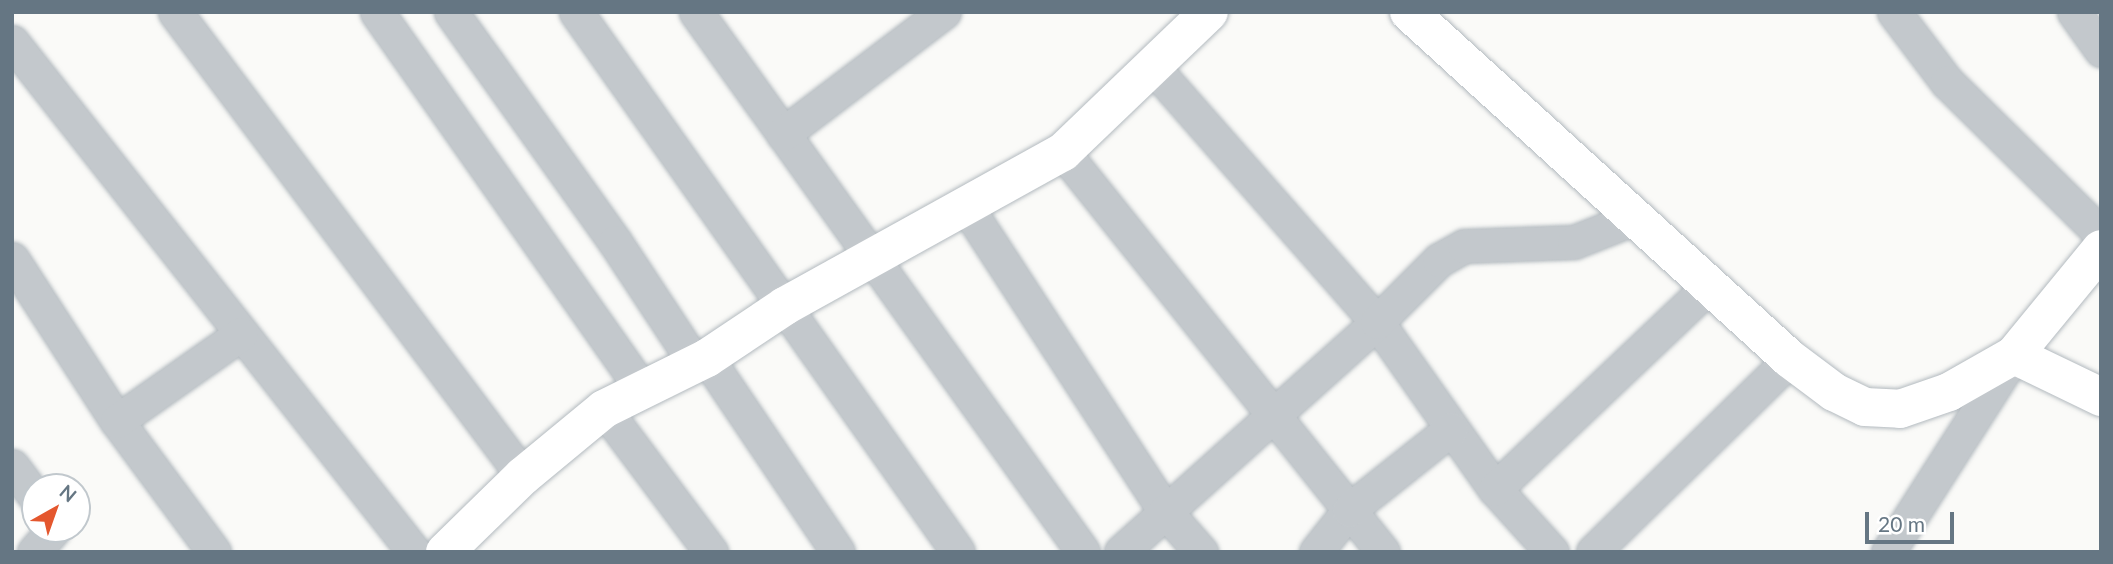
<!DOCTYPE html>
<html>
<head>
<meta charset="utf-8">
<style>
  body { margin:0 }
  #map { position:relative; width:2113px; height:564px; overflow:hidden; background:#fafaf8; font-family:Lato,sans-serif }
  div>[style] { position:absolute }
  .roads { filter:drop-shadow(0 0 2px #b3babf) drop-shadow(0 0 2px #b3babf) }
  .street>* { height:33px; margin:-16.5px; padding:0 16.5px; transform-origin:16.5px; border-radius:16.5px; background:#c3c8cc }
  .secondary>* { height:38px; margin:-19px; padding:0 19px; transform-origin:19px; border-radius:19px; background:#fff }
  span { translate:-50% -50%; white-space:nowrap; text-align:center; line-height:1.15; -webkit-text-stroke:7px #fff; paint-order:stroke }
  .frame { position:absolute; inset:0; border:14px solid #657683; pointer-events:none }
  .north { position:absolute; left:21px; top:473px; width:70px; height:70px; box-sizing:border-box; background:#fff; border:2px solid #c1c8cd; border-radius:50%; rotate:40deg; font-size:19px; font-weight:700; line-height:28px; text-align:center; color:#657683 }
  .north::after { content:''; display:block; margin:auto; width:24px; height:32px; background:#e4572e; clip-path:polygon(50% 0,100% 100%,50% 72%,0 100%) }
  .scale { position:absolute; left:1865px; top:512px; width:89px; height:32px; box-sizing:border-box; border:4px solid #657683; border-top:0; padding-left:9px; font-size:21px; line-height:24px; white-space:nowrap; color:#657683; -webkit-text-stroke:5px #fff; paint-order:stroke }
</style>
</head>
<body>
<div id="map">
  <div class="roads">
    <div class="street">
      <i style="left:175px;top:12px;width:580px;rotate:53.13deg"></i>
      <i style="left:377px;top:12px;width:461px;rotate:54.9deg"></i>
      <i style="left:451px;top:12px;width:282px;rotate:54.5deg"></i>
      <i style="left:615px;top:242px;width:144px;rotate:56.6deg"></i>
      <i style="left:576px;top:12px;width:661px;rotate:54.72deg"></i>
      <i style="left:696px;top:12px;width:664px;rotate:54.37deg"></i>
      <i style="left:1894px;top:12px;width:88px;rotate:52.9deg"></i>
      <i style="left:1947px;top:82px;width:216px;rotate:44.6deg"></i>
      <i style="left:2074px;top:12px;width:47px;rotate:54.6deg"></i>
      <i style="left:12px;top:42px;width:649px;rotate:51.75deg"></i>
      <i style="left:1152px;top:66px;width:341px;rotate:48.7deg"></i>
      <i style="left:1377px;top:322px;width:204px;rotate:54.8deg"></i>
      <i style="left:1495px;top:489px;width:85px;rotate:47.9deg"></i>
      <i style="left:783px;top:134px;width:202px;rotate:-37.2deg"></i>
      <i style="left:1063px;top:152px;width:512px;rotate:51.34deg"></i>
      <i style="left:966px;top:206px;width:364px;rotate:56.9deg"></i>
      <i style="left:1165px;top:511px;width:55px;rotate:48.7deg"></i>
      <i style="left:12px;top:259px;width:193px;rotate:57.1deg"></i>
      <i style="left:117px;top:421px;width:163px;rotate:53.5deg"></i>
      <i style="left:707px;top:358px;width:234px;rotate:56deg"></i>
      <i style="left:604px;top:409px;width:179px;rotate:53.2deg"></i>
      <i style="left:117px;top:421px;width:151px;rotate:-35.1deg"></i>
      <i style="left:12px;top:466px;width:38px;rotate:53deg"></i>
      <i style="left:1495px;top:489px;width:295px;rotate:-43.5deg"></i>
      <i style="left:34px;top:552px;width:30px;rotate:-49deg"></i>
      <i style="left:1121px;top:552px;width:344px;rotate:-41.9deg"></i>
      <i style="left:1377px;top:322px;width:88px;rotate:-45deg"></i>
      <i style="left:1439px;top:260px;width:29px;rotate:-29deg"></i>
      <i style="left:1464px;top:246px;width:110px;rotate:-2.1deg"></i>
      <i style="left:1574px;top:242px;width:62px;rotate:-21.6deg"></i>
      <i style="left:1316px;top:552px;width:53px;rotate:-51.8deg"></i>
      <i style="left:1349px;top:510px;width:130px;rotate:-38.5deg"></i>
      <i style="left:1593px;top:552px;width:276px;rotate:-44.4deg"></i>
      <i style="left:1888px;top:552px;width:234px;rotate:-57.4deg"></i>
    </div>
    <div class="secondary">
      <i style="left:1409px;top:12px;width:515px;rotate:42.33deg"></i>
      <i style="left:1790px;top:359px;width:55px;rotate:36.9deg"></i>
      <i style="left:1834px;top:392px;width:34px;rotate:26deg"></i>
      <i style="left:1865px;top:407px;width:35px;rotate:3deg"></i>
      <i style="left:1900px;top:409px;width:52px;rotate:-19.1deg"></i>
      <i style="left:1949px;top:392px;width:75px;rotate:-29.6deg"></i>
      <i style="left:2014px;top:355px;width:137px;rotate:-50.6deg"></i>
      <i style="left:2014px;top:355px;width:97px;rotate:25.8deg"></i>
      <i style="left:445px;top:552px;width:109px;rotate:-44.3deg"></i>
      <i style="left:523px;top:476px;width:105px;rotate:-39.6deg"></i>
      <i style="left:604px;top:409px;width:115px;rotate:-26.3deg"></i>
      <i style="left:707px;top:358px;width:94px;rotate:-33.7deg"></i>
      <i style="left:785px;top:306px;width:318px;rotate:-29deg"></i>
      <i style="left:1063px;top:152px;width:202px;rotate:-43.8deg"></i>
    </div>
  </div>
  <div class="frame"></div>
  <div class="north">N</div>
  <div class="scale">20 m</div>
</div>
</body>
</html>
